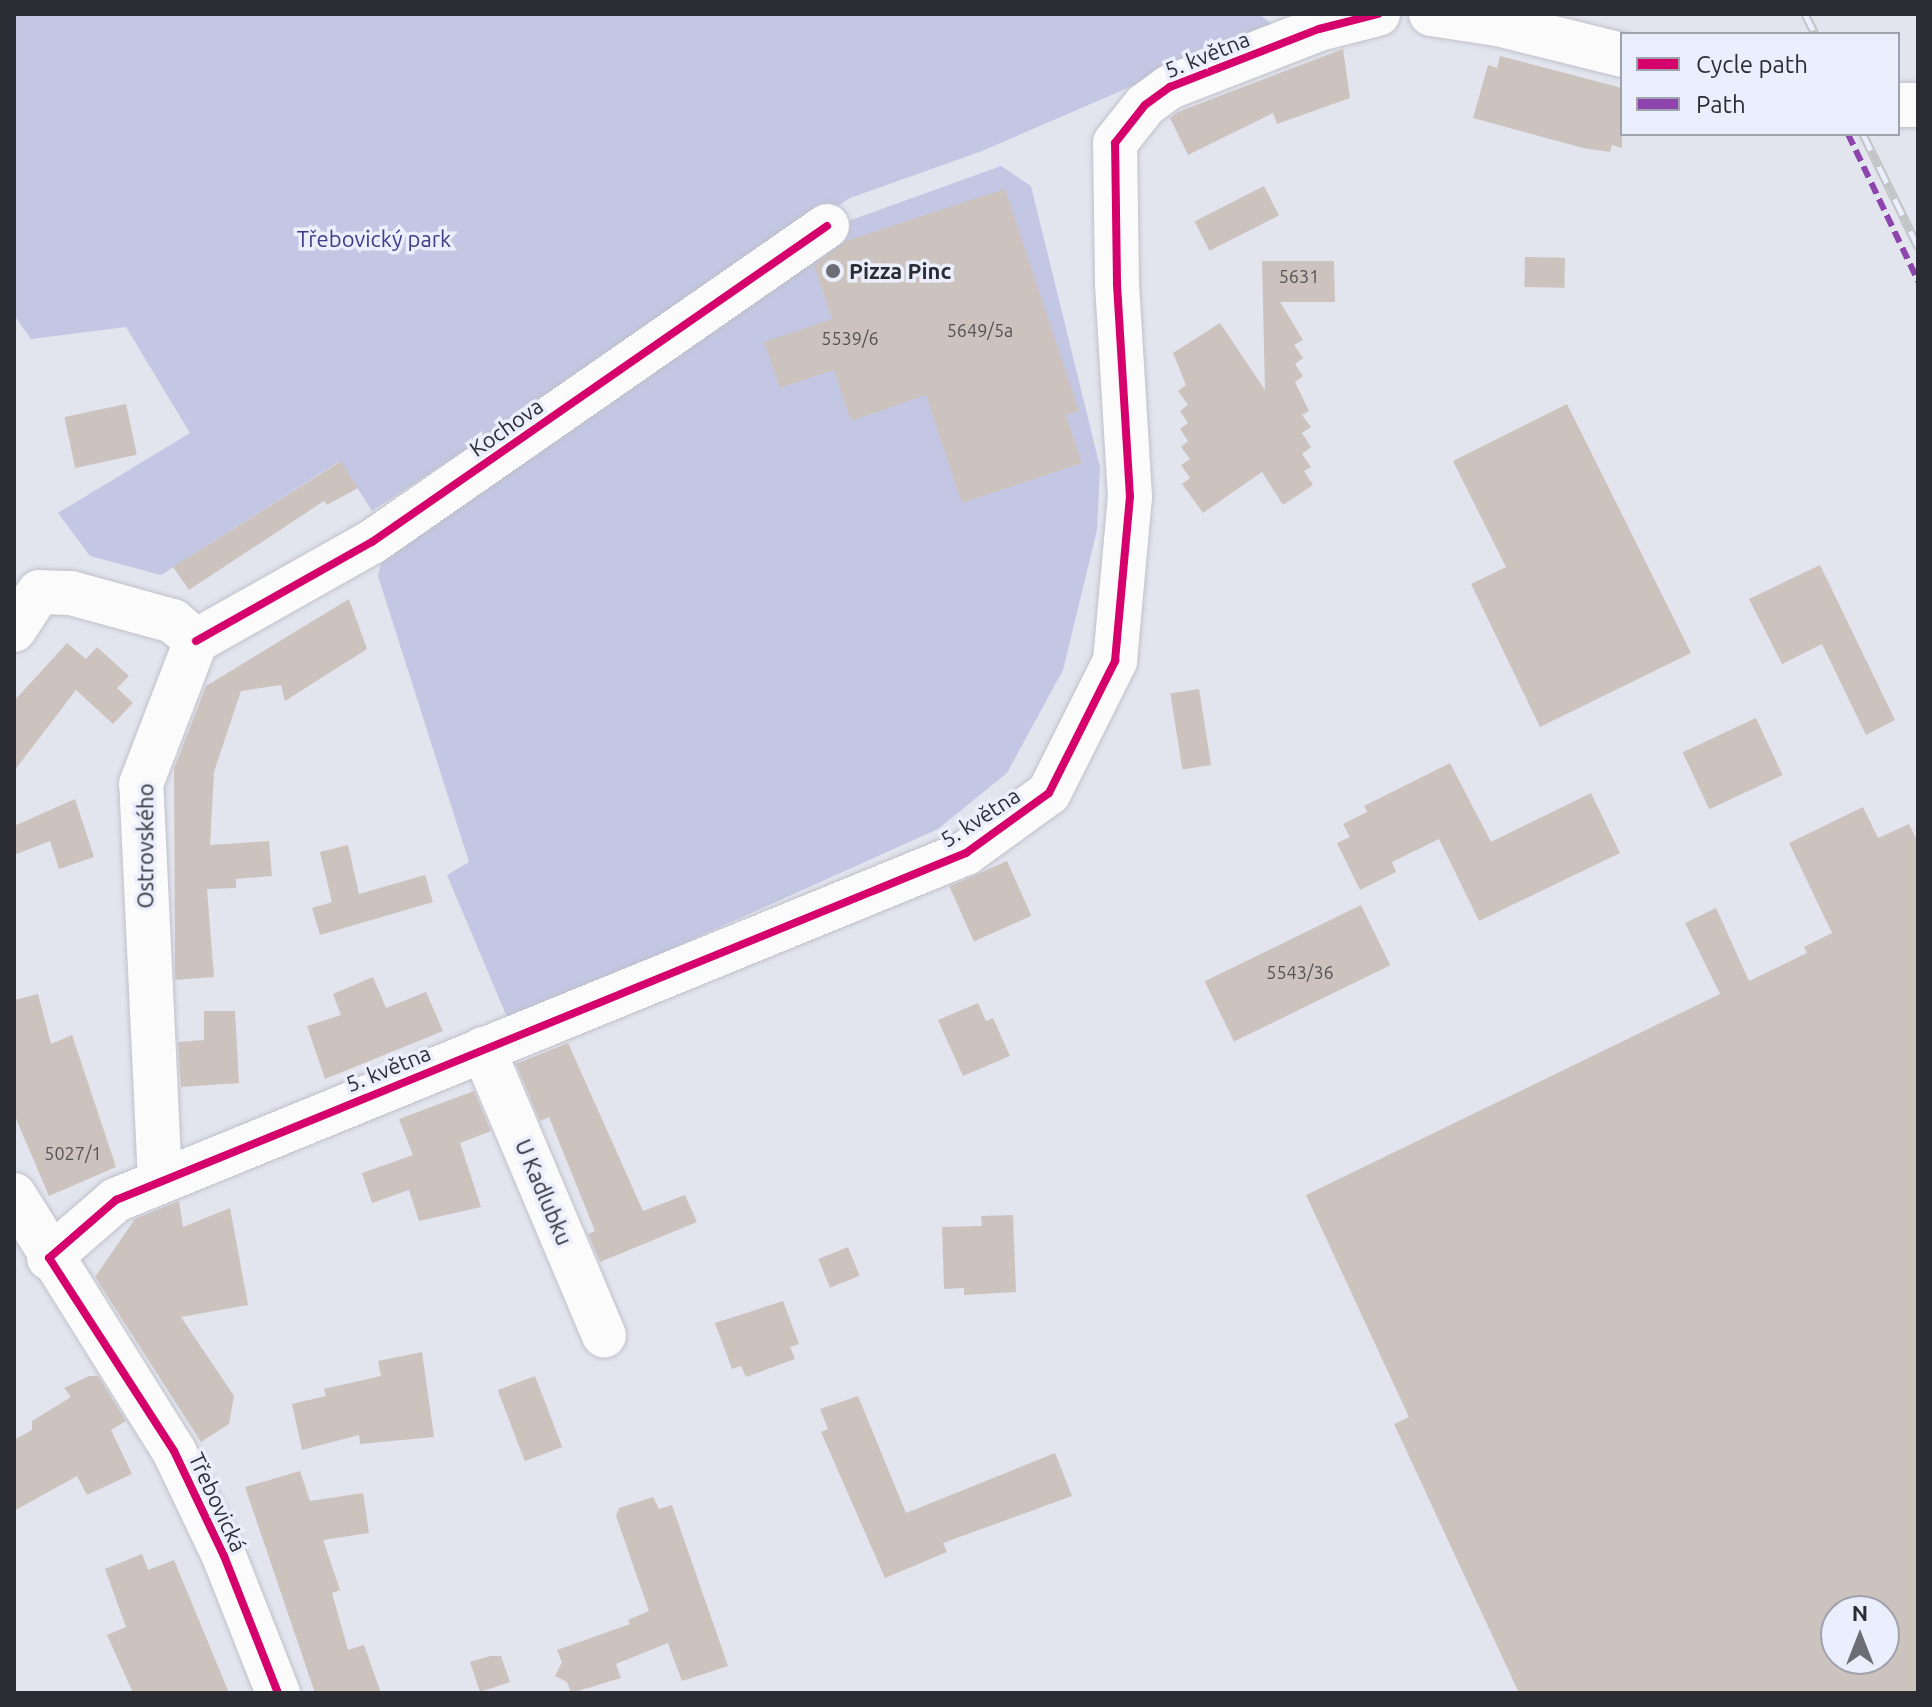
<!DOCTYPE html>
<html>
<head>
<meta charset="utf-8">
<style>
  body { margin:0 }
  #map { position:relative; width:1932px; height:1707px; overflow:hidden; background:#e2e4ee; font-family:Ubuntu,sans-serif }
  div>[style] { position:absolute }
  .green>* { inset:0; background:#c3c7e3 }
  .building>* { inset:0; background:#cdc3be; transform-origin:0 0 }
  .roads { filter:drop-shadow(0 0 2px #c0c1c9) drop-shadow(0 0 2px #c0c1c9) }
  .minor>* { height:44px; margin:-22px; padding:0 22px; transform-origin:22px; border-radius:22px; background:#fbfbfc }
  .rail>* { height:9px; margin-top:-4.5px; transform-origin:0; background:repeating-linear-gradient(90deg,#ebeefc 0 18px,#c3c4c6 0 36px); box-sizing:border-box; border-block:2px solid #c3c4c6 }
  .quiet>* { height:6px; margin-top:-3px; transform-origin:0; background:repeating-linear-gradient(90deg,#8e44ad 0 12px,transparent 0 18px) }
  .cycleway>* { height:8px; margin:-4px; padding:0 4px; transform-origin:4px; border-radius:4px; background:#d6006c }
  .dots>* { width:22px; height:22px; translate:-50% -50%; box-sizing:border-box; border:4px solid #ebeefc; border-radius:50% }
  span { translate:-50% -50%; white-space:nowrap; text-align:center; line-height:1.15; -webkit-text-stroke:7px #ebeefc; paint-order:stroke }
  .number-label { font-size:18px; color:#545256 }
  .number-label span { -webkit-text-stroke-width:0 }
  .street-label { font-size:22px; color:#2c2d34 }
  .park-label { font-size:22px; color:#3c3d87 }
  .poi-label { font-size:22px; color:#2c2d34; font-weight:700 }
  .left { translate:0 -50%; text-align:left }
  .frame { position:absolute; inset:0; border:16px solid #2c2d34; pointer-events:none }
  .legend { position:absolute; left:1620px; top:32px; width:280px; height:104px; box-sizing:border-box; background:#ebeefc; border:2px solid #9fa1ac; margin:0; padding:10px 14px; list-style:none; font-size:24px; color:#2c2d34 }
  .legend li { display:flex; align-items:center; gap:16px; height:40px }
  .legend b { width:40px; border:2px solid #9fa1ac }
  .north { position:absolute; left:1820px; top:1595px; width:80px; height:80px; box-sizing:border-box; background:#ebeefc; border:2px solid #9fa1ac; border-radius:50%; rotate:0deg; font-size:22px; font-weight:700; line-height:32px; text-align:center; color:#2c2d34 }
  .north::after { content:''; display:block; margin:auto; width:28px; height:36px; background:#6c6d75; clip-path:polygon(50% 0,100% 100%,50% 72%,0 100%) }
</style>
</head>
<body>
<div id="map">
  <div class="green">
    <i style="clip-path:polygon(14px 14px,1259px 14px,1273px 25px,982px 151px,850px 198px,372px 511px,340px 461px,161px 575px,90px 556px,58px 513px,190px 433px,126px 327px,31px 339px,14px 315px)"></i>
    <i style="clip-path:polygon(1001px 166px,1031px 186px,1100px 467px,1097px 530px,1063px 670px,1007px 773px,938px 829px,509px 1022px,447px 875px,469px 862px,378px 576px,386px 545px,843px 223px)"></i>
  </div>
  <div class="building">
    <i style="clip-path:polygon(1343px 49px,1350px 98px,1277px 124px,1273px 113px,1188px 155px,1170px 118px,1178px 112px)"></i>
    <i style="clip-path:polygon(1500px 56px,1622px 88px,1622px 148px,1612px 145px,1610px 152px,1583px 148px,1473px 118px,1488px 65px,1497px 68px)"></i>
    <i style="left:1264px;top:186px;width:33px;height:78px;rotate:63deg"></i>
    <i style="clip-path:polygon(1005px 189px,1079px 411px,1066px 415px,1082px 463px,962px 503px,926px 395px,851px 421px,834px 370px,780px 388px,764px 342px,832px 319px,814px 265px,846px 241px)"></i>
    <i style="left:1525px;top:257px;width:40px;height:30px;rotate:1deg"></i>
    <i style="clip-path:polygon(1262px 261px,1334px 261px,1335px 302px,1280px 302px,1303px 340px,1294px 345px,1303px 358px,1295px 364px,1303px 376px,1295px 382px,1309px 411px,1302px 415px,1311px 427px,1302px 433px,1311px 447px,1302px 454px,1311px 467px,1304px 471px,1313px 485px,1283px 505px,1262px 472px,1203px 513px,1182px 484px,1190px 478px,1181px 465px,1190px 459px,1181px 447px,1188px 441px,1180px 429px,1188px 423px,1180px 411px,1188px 405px,1178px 391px,1186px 385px,1173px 353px,1220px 323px,1265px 390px)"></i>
    <i style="left:126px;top:404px;width:52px;height:63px;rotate:78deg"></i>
    <i style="clip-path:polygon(1567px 404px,1691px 653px,1540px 727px,1471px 584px,1506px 567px,1453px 461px)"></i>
    <i style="clip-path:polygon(341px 461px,358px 488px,327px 505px,324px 501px,189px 590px,173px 567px)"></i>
    <i style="clip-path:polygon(1820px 565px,1895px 720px,1866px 735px,1822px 644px,1782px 664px,1749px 599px)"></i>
    <i style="clip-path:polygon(349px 599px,367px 649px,285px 701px,281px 685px,241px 691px,214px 772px,210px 845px,269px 841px,272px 876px,236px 879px,236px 888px,207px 889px,214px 977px,175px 980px,174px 769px,206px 686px)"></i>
    <i style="clip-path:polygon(67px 643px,86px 659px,97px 647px,129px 676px,117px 688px,133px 703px,113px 724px,76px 690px,14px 771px,14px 701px)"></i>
    <i style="left:1199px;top:689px;width:77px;height:29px;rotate:81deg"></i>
    <i style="left:1756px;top:718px;width:63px;height:81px;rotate:65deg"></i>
    <i style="clip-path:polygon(1450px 763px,1491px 842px,1591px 793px,1620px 853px,1479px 921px,1439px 839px,1392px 862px,1396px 872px,1360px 890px,1337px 843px,1350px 837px,1343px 824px,1367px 812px,1364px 806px)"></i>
    <i style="clip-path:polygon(75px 799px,94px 857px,59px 869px,50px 841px,14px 855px,14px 826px)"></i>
    <i style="clip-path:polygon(evenodd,1863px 807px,1878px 838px,1909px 824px,1918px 842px,1918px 1693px,1519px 1693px,1394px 1424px,1409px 1417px,1306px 1195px,1720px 994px,1685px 923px,1716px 908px,1749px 981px,1807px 953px,1804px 947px,1832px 933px,1789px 843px,1863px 807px,1836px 1611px,1884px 1611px,1884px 1659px,1836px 1659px,1836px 1611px)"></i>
    <i style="clip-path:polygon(348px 845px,359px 894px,425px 875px,433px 902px,320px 935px,312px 908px,332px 902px,320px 852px)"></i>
    <i style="left:1007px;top:861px;width:60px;height:63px;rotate:66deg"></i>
    <i style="left:1361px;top:905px;width:67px;height:174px;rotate:64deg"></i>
    <i style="clip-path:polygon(373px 977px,386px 1008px,426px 992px,443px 1031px,325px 1079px,307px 1026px,341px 1015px,333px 994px)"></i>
    <i style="clip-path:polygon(38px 994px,51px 1044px,72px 1035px,116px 1167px,49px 1196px,14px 1114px,14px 1000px)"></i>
    <i style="clip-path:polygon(978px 1003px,986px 1021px,993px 1018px,1010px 1056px,963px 1076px,938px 1020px)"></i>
    <i style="clip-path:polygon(204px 1011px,235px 1011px,239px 1083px,181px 1087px,178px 1042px,204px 1040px)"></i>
    <i style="clip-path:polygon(568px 1043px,643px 1211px,685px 1195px,697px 1222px,600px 1262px,588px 1234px,595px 1231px,549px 1117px,540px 1121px,516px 1064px)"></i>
    <i style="clip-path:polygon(474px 1091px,491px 1131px,460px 1143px,481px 1207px,419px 1221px,409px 1190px,372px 1203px,362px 1173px,413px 1155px,399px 1119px)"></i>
    <i style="clip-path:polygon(179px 1201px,183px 1227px,230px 1208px,248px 1305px,181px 1317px,234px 1396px,229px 1424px,201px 1442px,95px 1277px,135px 1219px)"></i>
    <i style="clip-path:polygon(1013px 1215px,1016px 1292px,964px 1295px,964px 1288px,944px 1289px,942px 1227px,982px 1226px,981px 1216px)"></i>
    <i style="left:848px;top:1247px;width:31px;height:32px;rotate:68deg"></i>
    <i style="clip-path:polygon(783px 1301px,799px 1344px,790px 1347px,795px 1359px,746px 1377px,741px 1366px,732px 1369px,715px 1323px)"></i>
    <i style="clip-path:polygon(422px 1352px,434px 1437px,360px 1444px,359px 1435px,302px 1450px,292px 1404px,326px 1396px,324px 1389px,381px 1376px,378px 1361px)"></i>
    <i style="clip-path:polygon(89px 1376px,98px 1376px,126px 1421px,111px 1430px,132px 1474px,87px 1495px,77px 1476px,14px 1511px,14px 1440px,32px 1430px,32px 1421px,71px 1397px,64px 1388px)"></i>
    <i style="left:535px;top:1376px;width:76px;height:40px;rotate:69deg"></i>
    <i style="clip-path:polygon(858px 1396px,906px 1513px,1055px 1453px,1072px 1496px,943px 1543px,947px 1552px,885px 1578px,821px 1432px,828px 1429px,820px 1409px)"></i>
    <i style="clip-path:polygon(300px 1471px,310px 1501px,363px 1493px,369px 1533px,323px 1540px,340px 1590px,332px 1593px,348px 1650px,364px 1645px,381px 1693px,315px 1693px,245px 1487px)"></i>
    <i style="clip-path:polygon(653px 1497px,659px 1509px,672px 1505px,728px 1666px,682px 1681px,668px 1643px,616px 1664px,621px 1678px,571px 1693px,567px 1682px,555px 1676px,562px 1662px,557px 1650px,630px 1624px,628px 1620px,649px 1611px,616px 1516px,619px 1508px)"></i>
    <i style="clip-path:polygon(142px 1554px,148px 1570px,174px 1560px,229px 1693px,133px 1693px,107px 1635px,126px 1627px,105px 1569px)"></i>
    <i style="clip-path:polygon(490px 1656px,501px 1656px,510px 1682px,480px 1692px,470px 1662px)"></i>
  </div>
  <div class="roads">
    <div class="minor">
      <i style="left:1431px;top:14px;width:67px;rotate:8.6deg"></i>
      <i style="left:1497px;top:24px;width:129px;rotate:13.9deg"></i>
      <i style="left:1898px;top:105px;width:20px"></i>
      <i style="left:14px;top:630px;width:45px;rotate:-56.7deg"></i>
      <i style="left:39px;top:592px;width:32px;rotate:2deg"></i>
      <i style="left:71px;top:593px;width:106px;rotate:15.4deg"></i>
      <i style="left:173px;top:621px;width:30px;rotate:41deg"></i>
      <i style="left:196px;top:641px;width:202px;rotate:-29.4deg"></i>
      <i style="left:372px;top:542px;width:554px;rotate:-34.78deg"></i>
      <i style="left:483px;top:1049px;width:311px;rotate:67.1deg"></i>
      <i style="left:160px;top:1181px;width:397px;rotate:-92.7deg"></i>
      <i style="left:141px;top:784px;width:153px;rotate:-69deg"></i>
      <i style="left:14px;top:1195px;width:302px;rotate:58deg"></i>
      <i style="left:174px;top:1451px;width:116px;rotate:64.5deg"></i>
      <i style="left:224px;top:1556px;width:147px;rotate:68.5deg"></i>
      <i style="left:49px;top:1258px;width:89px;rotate:-40.9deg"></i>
      <i style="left:116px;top:1200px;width:918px;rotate:-22.21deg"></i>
      <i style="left:966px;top:853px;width:102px;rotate:-35.9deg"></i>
      <i style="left:1049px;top:793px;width:148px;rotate:-63.4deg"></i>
      <i style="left:1115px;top:661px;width:165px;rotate:-84.8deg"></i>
      <i style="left:1130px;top:497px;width:215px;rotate:-93.5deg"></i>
      <i style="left:1117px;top:282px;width:139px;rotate:-90.8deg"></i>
      <i style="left:1115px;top:143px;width:48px;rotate:-51.7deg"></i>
      <i style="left:1145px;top:105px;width:31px;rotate:-36deg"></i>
      <i style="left:1170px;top:87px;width:160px;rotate:-21.3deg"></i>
      <i style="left:1319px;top:29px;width:61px;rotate:-14.3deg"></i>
    </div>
  </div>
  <div class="rail">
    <i style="left:1805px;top:14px;width:22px;rotate:63deg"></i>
    <i style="left:1863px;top:134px;width:126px;rotate:64deg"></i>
  </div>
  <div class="quiet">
    <i style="left:1848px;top:134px;width:163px;rotate:64.5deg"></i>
  </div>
  <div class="cycleway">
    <i style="left:196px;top:641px;width:202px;rotate:-29.4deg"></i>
    <i style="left:372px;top:542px;width:554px;rotate:-34.78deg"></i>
    <i style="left:278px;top:1693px;width:147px;rotate:-111.5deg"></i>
    <i style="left:224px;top:1556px;width:116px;rotate:-115.5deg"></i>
    <i style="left:174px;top:1451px;width:230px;rotate:-122.9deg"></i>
    <i style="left:49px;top:1258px;width:89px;rotate:-40.9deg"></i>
    <i style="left:116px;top:1200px;width:918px;rotate:-22.21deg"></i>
    <i style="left:966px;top:853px;width:102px;rotate:-35.9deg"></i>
    <i style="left:1049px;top:793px;width:148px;rotate:-63.4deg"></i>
    <i style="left:1115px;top:661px;width:165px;rotate:-84.8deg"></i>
    <i style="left:1130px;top:497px;width:215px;rotate:-93.5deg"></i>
    <i style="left:1117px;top:282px;width:139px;rotate:-90.8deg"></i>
    <i style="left:1115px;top:143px;width:48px;rotate:-51.7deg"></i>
    <i style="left:1145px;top:105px;width:31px;rotate:-36deg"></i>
    <i style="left:1170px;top:87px;width:160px;rotate:-21.3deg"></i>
    <i style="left:1319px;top:29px;width:61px;rotate:-14.3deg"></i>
  </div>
  <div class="dots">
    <i style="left:833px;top:271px;background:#6c6d75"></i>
  </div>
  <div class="number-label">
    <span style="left:1299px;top:276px">5631</span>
    <span style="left:980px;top:330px">5649/5a</span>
    <span style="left:850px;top:338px">5539/6</span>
    <span style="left:1300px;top:972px">5543/36</span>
    <span style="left:73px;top:1153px">5027/1</span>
  </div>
  <div class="street-label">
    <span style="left:1207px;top:54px;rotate:-22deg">5. května</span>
    <span style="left:506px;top:427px;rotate:-35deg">Kochova</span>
    <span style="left:980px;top:817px;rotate:-33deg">5. května</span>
    <span style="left:145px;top:846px;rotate:-90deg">Ostrovského</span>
    <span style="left:388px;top:1068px;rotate:-22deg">5. května</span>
    <span style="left:544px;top:1192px;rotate:67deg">U Kadlubku</span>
    <span style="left:218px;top:1502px;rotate:65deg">Třebovická</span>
  </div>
  <div class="park-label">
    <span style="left:374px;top:239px">Třebovický park</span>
  </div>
  <div class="poi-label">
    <span class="left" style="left:849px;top:271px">Pizza Pinc</span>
  </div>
  <div class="frame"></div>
  <ul class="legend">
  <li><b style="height:10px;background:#d6006c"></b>Cycle path</li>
  <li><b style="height:10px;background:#8e44ad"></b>Path</li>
  </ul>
  <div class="north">N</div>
</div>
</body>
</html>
